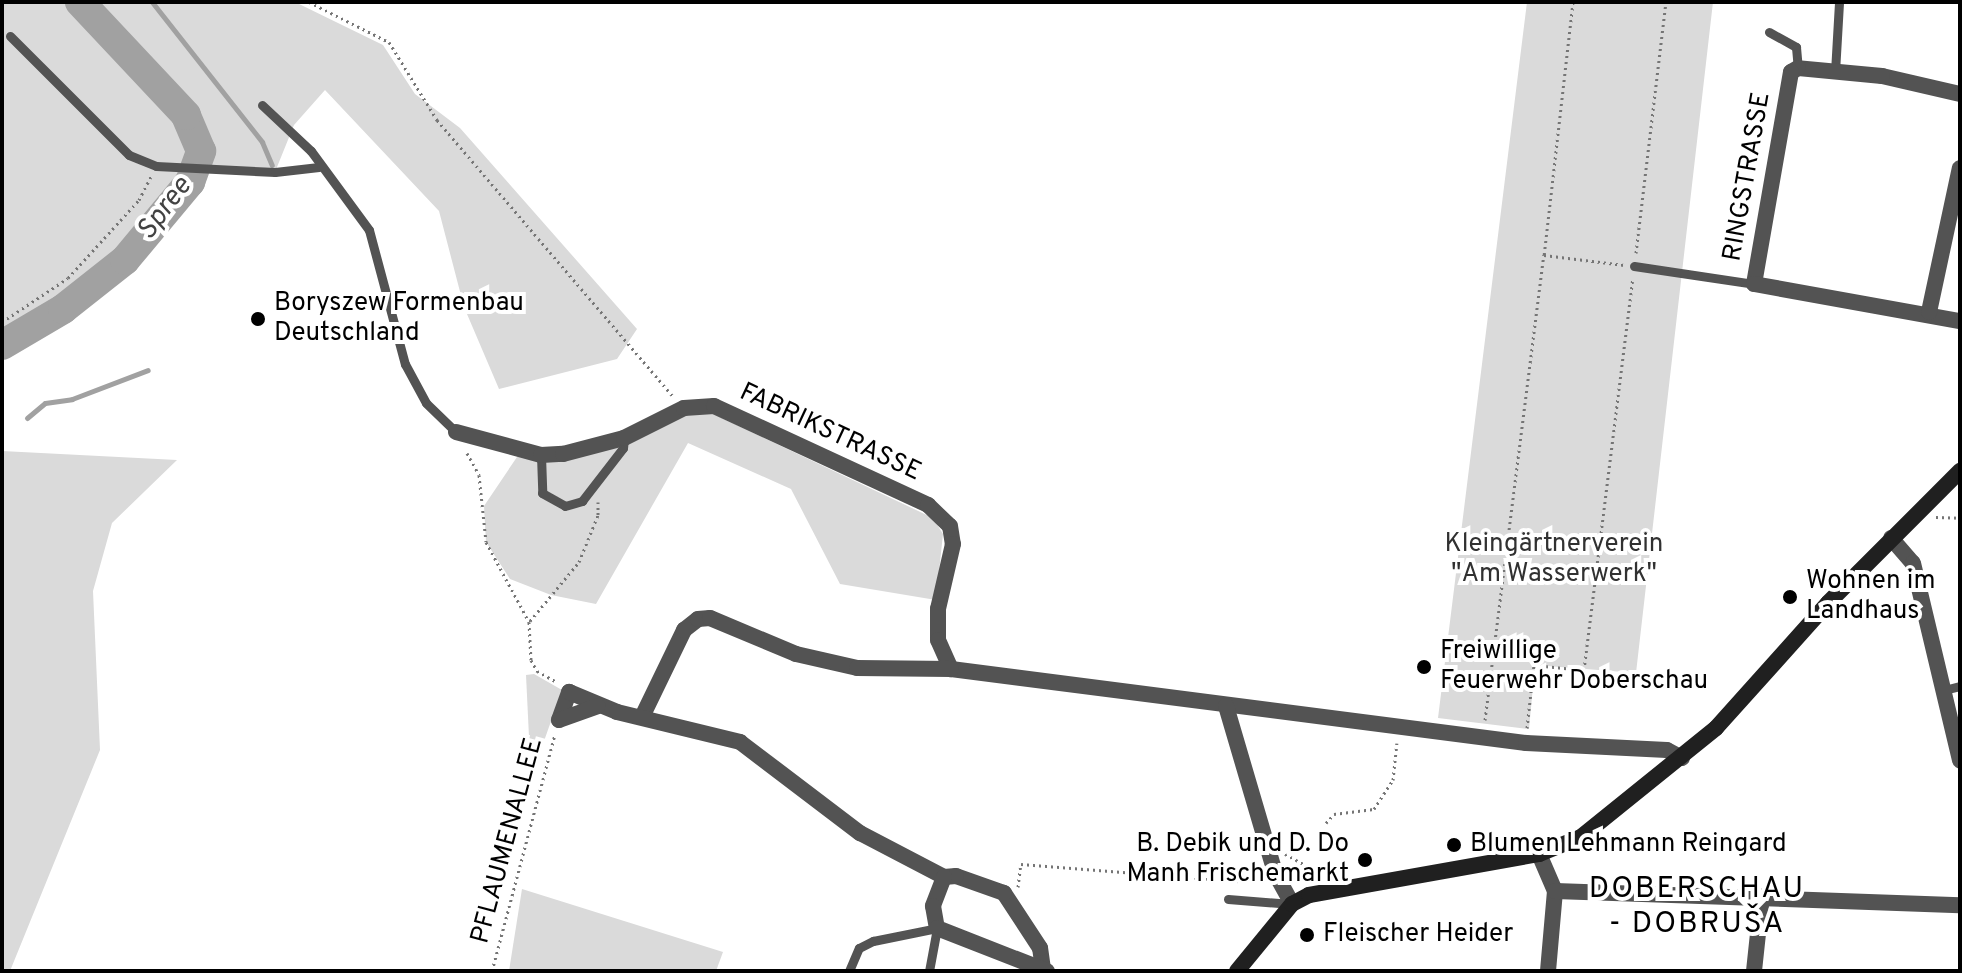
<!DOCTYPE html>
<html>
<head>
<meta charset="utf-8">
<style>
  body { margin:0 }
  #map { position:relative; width:1962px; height:973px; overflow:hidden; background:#fff; font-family:Overpass,sans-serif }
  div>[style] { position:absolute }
  .green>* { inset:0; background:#dadada }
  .stream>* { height:5px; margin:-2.5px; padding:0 2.5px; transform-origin:2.5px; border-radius:2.5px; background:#a1a1a1 }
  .river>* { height:30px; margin:-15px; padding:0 15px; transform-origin:15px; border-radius:15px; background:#a1a1a1 }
  .path>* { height:3px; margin-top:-1.5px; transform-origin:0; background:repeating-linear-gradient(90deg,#757575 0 2px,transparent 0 6px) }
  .lane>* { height:9px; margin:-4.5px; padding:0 4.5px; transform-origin:4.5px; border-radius:4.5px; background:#535353 }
  .street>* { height:16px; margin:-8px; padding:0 8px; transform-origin:8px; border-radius:8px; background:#535353 }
  .secondary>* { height:16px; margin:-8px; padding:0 8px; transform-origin:8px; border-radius:8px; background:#202020 }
  .dots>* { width:22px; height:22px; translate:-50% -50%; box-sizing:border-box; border:4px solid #fff; border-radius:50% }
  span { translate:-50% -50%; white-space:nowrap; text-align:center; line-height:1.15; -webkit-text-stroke:8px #fff; paint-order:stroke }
  .street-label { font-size:26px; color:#000 }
  .poi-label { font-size:26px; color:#000 }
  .left { translate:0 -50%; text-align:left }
  .right { translate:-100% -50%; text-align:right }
  .park-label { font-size:26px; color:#313131 }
  .water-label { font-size:28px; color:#424242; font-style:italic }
  .quarter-label { font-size:30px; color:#000; letter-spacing:2px }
  .frame { position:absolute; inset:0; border:4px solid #000; pointer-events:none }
</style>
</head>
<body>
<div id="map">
  <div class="green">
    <i style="clip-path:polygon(2px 2px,295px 2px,383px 45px,415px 94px,460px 128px,637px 329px,617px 359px,499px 389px,464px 307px,439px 211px,325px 90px,294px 125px,275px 172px,218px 167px,190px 182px,125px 260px,63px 309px,2px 345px)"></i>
    <i style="clip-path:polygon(1527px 2px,1713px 2px,1636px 673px,1535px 665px,1529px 729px,1438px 718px)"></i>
    <i style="clip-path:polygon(711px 413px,933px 518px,943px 534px,936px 600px,840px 584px,791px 489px,688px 443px,596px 604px,551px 595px,510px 579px,486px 542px,484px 506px,517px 457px,563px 454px,687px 415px)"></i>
    <i style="clip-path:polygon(2px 451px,177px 460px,112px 523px,93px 591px,100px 750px,10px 971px,2px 971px)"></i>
    <i style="clip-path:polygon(534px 674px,562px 690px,531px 778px,526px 675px)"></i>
    <i style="clip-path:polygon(522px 889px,723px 952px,716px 971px,509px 971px)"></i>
  </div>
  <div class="stream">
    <i style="left:152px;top:2px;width:178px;rotate:51.8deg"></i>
    <i style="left:262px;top:142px;width:25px;rotate:67deg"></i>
    <i style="left:27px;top:418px;width:23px;rotate:-40deg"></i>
    <i style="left:45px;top:403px;width:27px;rotate:-8deg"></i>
    <i style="left:72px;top:399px;width:81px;rotate:-20.9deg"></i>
  </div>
  <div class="river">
    <i style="left:2px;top:345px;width:71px;rotate:-30.5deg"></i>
    <i style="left:63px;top:309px;width:79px;rotate:-38.3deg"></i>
    <i style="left:125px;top:260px;width:102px;rotate:-50.2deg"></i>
    <i style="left:190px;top:182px;width:33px;rotate:-70deg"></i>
    <i style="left:201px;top:151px;width:39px;rotate:-113deg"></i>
    <i style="left:186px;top:115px;width:155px;rotate:-133.2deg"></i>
  </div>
  <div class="path">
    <i style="left:309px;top:2px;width:89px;rotate:26.6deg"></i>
    <i style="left:389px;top:42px;width:92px;rotate:58.4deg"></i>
    <i style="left:437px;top:120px;width:363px;rotate:49.5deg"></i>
    <i style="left:1573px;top:2px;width:255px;rotate:96.5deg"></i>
    <i style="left:1544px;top:255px;width:81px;rotate:7.1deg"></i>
    <i style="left:1636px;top:253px;width:253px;rotate:-83.2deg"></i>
    <i style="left:2px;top:322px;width:79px;rotate:-33.7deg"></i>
    <i style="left:68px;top:278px;width:105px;rotate:-47.7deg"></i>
    <i style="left:139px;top:200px;width:27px;rotate:-63deg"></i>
    <i style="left:467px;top:453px;width:25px;rotate:61deg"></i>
    <i style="left:479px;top:475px;width:67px;rotate:84deg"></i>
    <i style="left:486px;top:542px;width:91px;rotate:61.7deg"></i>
    <i style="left:529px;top:622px;width:38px;rotate:87deg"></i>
    <i style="left:531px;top:660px;width:13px;rotate:61deg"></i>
    <i style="left:537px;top:671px;width:23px;rotate:29deg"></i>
    <i style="left:1936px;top:517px;width:24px;rotate:2deg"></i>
    <i style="left:530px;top:621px;width:77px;rotate:-50.3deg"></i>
    <i style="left:579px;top:562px;width:51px;rotate:-68deg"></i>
    <i style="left:598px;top:515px;width:13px;rotate:-90deg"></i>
    <i style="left:1485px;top:720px;width:469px;rotate:-82.8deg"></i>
    <i style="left:1527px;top:728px;width:63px;rotate:-83.7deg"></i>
    <i style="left:1534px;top:665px;width:50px;rotate:5.7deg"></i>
    <i style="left:1584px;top:670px;width:395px;rotate:-82.9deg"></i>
    <i style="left:1326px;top:823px;width:12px;rotate:-48deg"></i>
    <i style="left:1334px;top:814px;width:40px;rotate:-7.1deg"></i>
    <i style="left:1374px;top:809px;width:35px;rotate:-57deg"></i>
    <i style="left:1393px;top:780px;width:37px;rotate:-84deg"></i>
    <i style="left:1285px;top:854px;width:44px;rotate:28.3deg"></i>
    <i style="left:1018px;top:887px;width:23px;rotate:-83deg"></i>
    <i style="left:1021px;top:864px;width:242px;rotate:4.5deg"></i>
    <i style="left:492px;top:971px;width:244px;rotate:-75.1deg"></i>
  </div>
  <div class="lane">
    <i style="left:1769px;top:32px;width:31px;rotate:29deg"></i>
    <i style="left:1796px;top:47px;width:21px;rotate:85deg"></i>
    <i style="left:10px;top:36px;width:168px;rotate:45deg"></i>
    <i style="left:129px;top:155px;width:29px;rotate:22deg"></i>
    <i style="left:156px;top:166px;width:119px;rotate:2.9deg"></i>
    <i style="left:275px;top:172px;width:44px;rotate:-6.5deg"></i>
    <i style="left:1835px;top:72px;width:70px;rotate:-86.7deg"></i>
    <i style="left:262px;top:105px;width:67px;rotate:43.2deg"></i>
    <i style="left:311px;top:151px;width:98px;rotate:53.7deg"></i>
    <i style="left:369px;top:230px;width:139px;rotate:75deg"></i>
    <i style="left:405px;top:364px;width:44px;rotate:61.7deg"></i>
    <i style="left:426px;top:403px;width:42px;rotate:44deg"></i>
    <i style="left:1634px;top:266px;width:121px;rotate:8.5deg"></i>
    <i style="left:541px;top:455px;width:38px;rotate:88deg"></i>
    <i style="left:542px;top:493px;width:26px;rotate:29deg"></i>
    <i style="left:565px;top:506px;width:18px;rotate:-16deg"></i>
    <i style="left:582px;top:501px;width:67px;rotate:-52.3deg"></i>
    <i style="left:623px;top:448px;width:10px;rotate:-84deg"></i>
    <i style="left:1944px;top:690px;width:16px;rotate:-14deg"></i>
    <i style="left:1228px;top:899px;width:64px;rotate:4.5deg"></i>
    <i style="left:849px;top:971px;width:25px;rotate:-67deg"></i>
    <i style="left:859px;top:948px;width:16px;rotate:-27deg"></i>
    <i style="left:873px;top:941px;width:65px;rotate:-11.5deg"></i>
    <i style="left:937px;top:928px;width:44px;rotate:100.5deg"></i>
  </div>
  <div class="street">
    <i style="left:1960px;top:94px;width:80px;rotate:-167deg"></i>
    <i style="left:1882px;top:76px;width:84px;rotate:-174.6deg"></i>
    <i style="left:1798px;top:68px;width:8px;rotate:150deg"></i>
    <i style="left:1791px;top:72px;width:215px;rotate:99.9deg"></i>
    <i style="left:1754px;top:284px;width:209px;rotate:10.2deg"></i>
    <i style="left:1929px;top:312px;width:147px;rotate:-77.9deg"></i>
    <i style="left:456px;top:432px;width:88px;rotate:15.1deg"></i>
    <i style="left:541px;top:455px;width:22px;rotate:-3deg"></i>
    <i style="left:563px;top:454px;width:63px;rotate:-14.7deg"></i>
    <i style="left:624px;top:438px;width:67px;rotate:-26.6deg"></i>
    <i style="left:684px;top:408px;width:30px;rotate:-4deg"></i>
    <i style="left:714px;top:406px;width:236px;rotate:24.8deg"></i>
    <i style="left:928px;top:505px;width:30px;rotate:44deg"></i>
    <i style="left:950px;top:526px;width:18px;rotate:81deg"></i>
    <i style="left:953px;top:544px;width:67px;rotate:103deg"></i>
    <i style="left:938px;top:609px;width:31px;rotate:90deg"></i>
    <i style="left:938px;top:640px;width:32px;rotate:66deg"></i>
    <i style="left:951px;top:669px;width:580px;rotate:7.33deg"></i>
    <i style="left:1526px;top:743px;width:141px;rotate:2.8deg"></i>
    <i style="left:1667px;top:750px;width:17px;rotate:28deg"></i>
    <i style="left:1891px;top:538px;width:33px;rotate:49deg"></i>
    <i style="left:1913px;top:563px;width:203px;rotate:76.6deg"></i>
    <i style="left:1226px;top:706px;width:174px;rotate:73.6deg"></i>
    <i style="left:1275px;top:873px;width:35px;rotate:61deg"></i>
    <i style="left:642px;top:717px;width:97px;rotate:-64.2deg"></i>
    <i style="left:684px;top:630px;width:18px;rotate:-38deg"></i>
    <i style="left:698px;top:619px;width:12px;rotate:-5deg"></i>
    <i style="left:710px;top:618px;width:93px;rotate:22.7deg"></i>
    <i style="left:796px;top:654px;width:63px;rotate:12.9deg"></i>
    <i style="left:857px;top:668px;width:94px;rotate:0.6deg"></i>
    <i style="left:559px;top:720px;width:30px;rotate:-70deg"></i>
    <i style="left:569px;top:692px;width:52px;rotate:22.6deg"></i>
    <i style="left:617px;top:712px;width:127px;rotate:13.7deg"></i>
    <i style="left:740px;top:742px;width:151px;rotate:37.2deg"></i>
    <i style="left:860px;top:833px;width:95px;rotate:27.6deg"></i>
    <i style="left:559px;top:720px;width:41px;rotate:-19.7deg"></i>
    <i style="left:1539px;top:854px;width:40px;rotate:66.6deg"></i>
    <i style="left:1555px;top:891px;width:80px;rotate:95deg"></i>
    <i style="left:1555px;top:891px;width:405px;rotate:2deg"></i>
    <i style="left:1043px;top:969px;width:21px;rotate:-98deg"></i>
    <i style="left:1040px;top:948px;width:66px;rotate:-123.2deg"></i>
    <i style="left:1004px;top:893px;width:51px;rotate:-160.5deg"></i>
    <i style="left:956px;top:876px;width:12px;rotate:175deg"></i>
    <i style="left:944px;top:877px;width:31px;rotate:111deg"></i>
    <i style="left:933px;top:906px;width:22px;rotate:80deg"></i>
    <i style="left:937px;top:928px;width:118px;rotate:21.4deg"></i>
    <i style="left:1754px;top:971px;width:75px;rotate:-83.9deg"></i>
  </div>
  <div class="secondary">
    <i style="left:1237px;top:971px;width:87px;rotate:-50.6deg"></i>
    <i style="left:1292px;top:904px;width:19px;rotate:-28deg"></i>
    <i style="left:1309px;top:895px;width:234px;rotate:-10.1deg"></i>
    <i style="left:1539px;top:854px;width:45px;rotate:-22deg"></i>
    <i style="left:1581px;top:837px;width:174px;rotate:-38.9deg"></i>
    <i style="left:1716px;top:728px;width:168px;rotate:-48.1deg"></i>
    <i style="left:1828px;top:603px;width:187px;rotate:-45deg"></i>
  </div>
  <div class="dots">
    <i style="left:258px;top:319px;background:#000"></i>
    <i style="left:1790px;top:597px;background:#000"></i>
    <i style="left:1424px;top:667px;background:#000"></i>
    <i style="left:1454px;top:845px;background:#000"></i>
    <i style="left:1365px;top:860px;background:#000"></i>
    <i style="left:1307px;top:935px;background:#000"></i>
  </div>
  <div class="street-label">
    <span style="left:1748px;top:177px;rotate:-80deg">RINGSTRASSE</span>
    <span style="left:830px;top:433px;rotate:25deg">FABRIKSTRASSE</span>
    <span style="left:508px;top:841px;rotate:-75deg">PFLAUMENALLEE</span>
  </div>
  <div class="poi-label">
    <span class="left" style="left:274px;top:319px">Boryszew Formenbau<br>Deutschland</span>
    <span class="left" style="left:1806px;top:597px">Wohnen im<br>Landhaus</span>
    <span class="left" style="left:1440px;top:667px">Freiwillige<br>Feuerwehr Doberschau</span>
    <span class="right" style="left:1349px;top:860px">B. Debik und D. Do<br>Manh Frischemarkt</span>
    <span class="left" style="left:1470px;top:845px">Blumen Lehmann Reingard</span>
    <span class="left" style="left:1323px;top:935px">Fleischer Heider</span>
  </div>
  <div class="park-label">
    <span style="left:1554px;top:560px">Kleingärtnerverein<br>"Am Wasserwerk"</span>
  </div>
  <div class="water-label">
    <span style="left:165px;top:209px;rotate:-53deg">Spree</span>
  </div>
  <div class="quarter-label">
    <span style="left:1697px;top:907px">DOBERSCHAU<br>- DOBRUŠA</span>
  </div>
  <div class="frame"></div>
</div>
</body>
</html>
